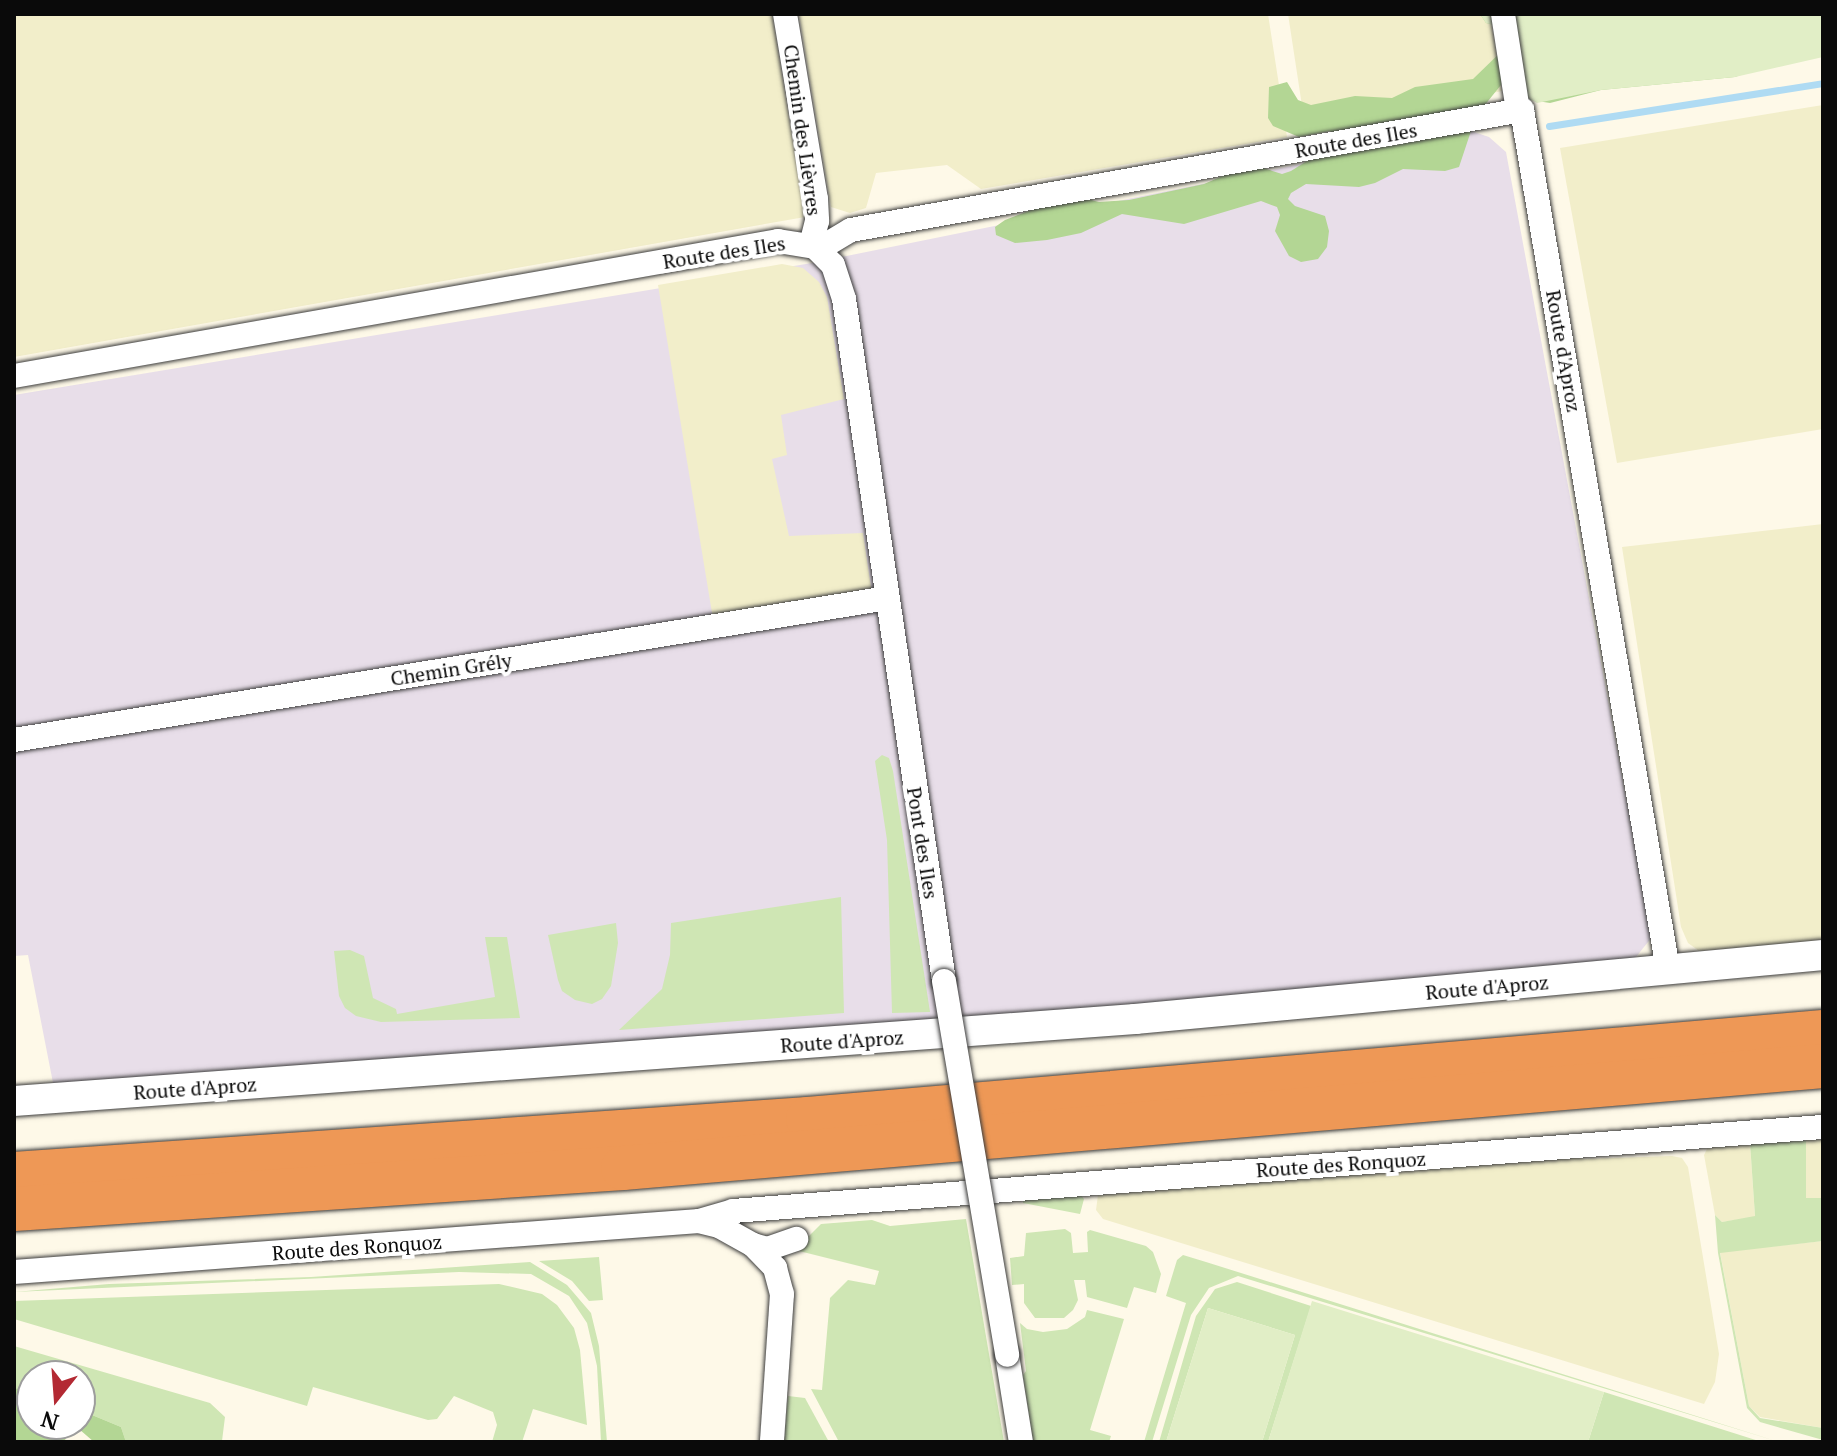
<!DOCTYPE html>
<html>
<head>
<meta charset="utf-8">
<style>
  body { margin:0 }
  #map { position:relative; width:1837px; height:1456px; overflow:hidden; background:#fef9e8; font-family:"PT Serif",serif }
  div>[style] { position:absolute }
  .industrial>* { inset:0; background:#e8dee9 }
  .farmland>* { inset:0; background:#f2eeca; transform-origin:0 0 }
  .green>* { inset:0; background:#cfe6b4 }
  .forest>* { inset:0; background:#b3d694 }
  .pitch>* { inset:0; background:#e1eec6 }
  .stream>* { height:7px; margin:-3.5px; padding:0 3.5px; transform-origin:3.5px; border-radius:3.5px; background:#afdbf3 }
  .roads { filter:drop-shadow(0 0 2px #3d3d3d) drop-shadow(0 0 2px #3d3d3d) }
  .minor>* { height:24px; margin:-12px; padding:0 12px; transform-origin:12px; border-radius:12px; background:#fff }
  .tertiary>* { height:30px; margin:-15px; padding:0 15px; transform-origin:15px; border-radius:15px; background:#fff }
  .motorway>* { height:44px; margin:-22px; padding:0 22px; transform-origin:22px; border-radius:22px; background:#ee9856 }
  .bridges { filter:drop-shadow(0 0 2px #3d3d3d) drop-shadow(0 0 2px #3d3d3d) }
  .minor-bridge>* { height:24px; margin:-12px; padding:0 12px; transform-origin:12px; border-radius:12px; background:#fff }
  span { translate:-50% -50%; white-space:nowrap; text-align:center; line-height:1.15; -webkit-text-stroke:8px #fff; paint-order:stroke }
  .street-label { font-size:20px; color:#0a0a0a }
  .frame { position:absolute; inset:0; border:16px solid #0a0a0a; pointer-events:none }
  .north { position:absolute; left:16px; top:1360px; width:80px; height:80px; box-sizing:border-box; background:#fff; border:2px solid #9d9d9d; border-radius:50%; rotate:197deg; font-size:22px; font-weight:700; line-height:32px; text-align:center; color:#0a0a0a }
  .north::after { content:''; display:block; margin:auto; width:28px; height:36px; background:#b32933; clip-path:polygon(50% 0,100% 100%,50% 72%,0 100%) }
</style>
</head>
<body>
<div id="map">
  <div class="industrial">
    <i style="clip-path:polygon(1468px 130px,1489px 137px,1506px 152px,1652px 937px,1632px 962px,793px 1033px,54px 1088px,28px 955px,14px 956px,14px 395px,812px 263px)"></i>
  </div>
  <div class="farmland">
    <i style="clip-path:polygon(14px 14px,772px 14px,805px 217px,14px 357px)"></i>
    <i style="clip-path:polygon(799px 14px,1268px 14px,1287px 137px,981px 189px,947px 165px,876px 173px,866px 208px,850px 213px,831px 207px)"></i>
    <i style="clip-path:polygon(1288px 14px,1490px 14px,1502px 91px,1306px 132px)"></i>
    <i style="clip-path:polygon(1823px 105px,1823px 429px,1617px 463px,1560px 148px)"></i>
    <i style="clip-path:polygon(782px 264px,803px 268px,819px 282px,827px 297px,844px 399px,781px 415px,787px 455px,772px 459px,789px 536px,863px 533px,872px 594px,713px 619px,658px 285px)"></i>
    <i style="clip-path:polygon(1823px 524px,1823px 941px,1699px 951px,1688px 943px,1681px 927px,1622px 547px)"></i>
    <i style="left:1823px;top:1140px;width:58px;height:17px;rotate:90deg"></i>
    <i style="clip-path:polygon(1750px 1143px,1755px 1217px,1722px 1222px,1715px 1215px,1704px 1155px,1708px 1147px)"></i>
    <i style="clip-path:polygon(1582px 1155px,1583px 1159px,1672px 1156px,1682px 1158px,1688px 1167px,1719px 1354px,1715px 1382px,1704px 1404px,1103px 1219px,1096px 1210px,1098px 1195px)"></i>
    <i style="clip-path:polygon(1823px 1241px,1823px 1428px,1760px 1417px,1749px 1406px,1720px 1252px)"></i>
  </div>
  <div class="green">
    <i style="clip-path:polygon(882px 755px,889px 758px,893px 771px,930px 1012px,892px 1013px,887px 840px,875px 761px)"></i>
    <i style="clip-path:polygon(841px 897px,844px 1013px,619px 1030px,662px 989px,670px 955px,671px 923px)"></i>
    <i style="clip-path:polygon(616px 923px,618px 943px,611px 986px,602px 999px,592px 1004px,575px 1000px,562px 991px,558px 980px,548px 935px)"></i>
    <i style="clip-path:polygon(485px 937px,507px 937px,520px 1018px,381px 1022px,356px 1016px,345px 1008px,339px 996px,334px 951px,350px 950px,364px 956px,373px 998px,396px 1009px,397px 1014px,495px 997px)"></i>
    <i style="clip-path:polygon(1806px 1141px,1806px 1198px,1823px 1198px,1823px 1241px,1720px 1253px,1749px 1406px,1760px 1418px,1823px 1428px,1823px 1440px,1760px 1422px,1747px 1408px,1718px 1253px,1715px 1215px,1722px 1222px,1755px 1216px,1750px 1143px)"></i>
    <i style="clip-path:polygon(1080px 1194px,1084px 1199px,1080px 1214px,1023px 1203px,1023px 1199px)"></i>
    <i style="clip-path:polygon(966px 1219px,1004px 1442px,839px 1442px,811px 1389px,822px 1390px,830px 1298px,848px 1280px,875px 1285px,879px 1271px,799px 1251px,802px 1243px,821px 1224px,872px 1220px,890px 1226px)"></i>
    <i style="clip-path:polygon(1065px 1229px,1071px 1233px,1073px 1253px,1088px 1252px,1087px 1232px,1090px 1230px,1146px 1246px,1153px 1252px,1161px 1274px,1156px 1293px,1134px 1287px,1127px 1308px,1087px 1297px,1085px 1280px,1074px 1280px,1078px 1300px,1073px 1310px,1064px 1318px,1035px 1318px,1024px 1303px,1024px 1284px,1012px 1285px,1010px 1258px,1024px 1256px,1026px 1233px)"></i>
    <i style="clip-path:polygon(1183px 1255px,1206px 1262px,1779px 1442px,1238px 1276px,1209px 1288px,1191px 1315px,1152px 1442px,1144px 1442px,1186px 1303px,1166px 1296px,1177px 1260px)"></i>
    <i style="clip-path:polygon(599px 1257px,603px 1300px,589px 1301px,572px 1281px,539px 1261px)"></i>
    <i style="clip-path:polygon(530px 1262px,567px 1285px,591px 1313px,599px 1346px,607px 1442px,601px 1442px,597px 1366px,587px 1323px,569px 1296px,531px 1274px,459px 1272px,14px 1292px,109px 1284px,311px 1277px)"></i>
    <i style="clip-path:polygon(1237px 1282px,1311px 1306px,1268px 1442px,1262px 1442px,1295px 1335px,1208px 1308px,1166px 1442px,1159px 1442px,1196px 1316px,1215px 1289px)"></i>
    <i style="clip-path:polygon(499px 1284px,542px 1294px,557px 1305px,574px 1328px,580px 1350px,587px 1425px,533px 1409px,522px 1442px,492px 1442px,497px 1425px,493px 1412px,454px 1396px,437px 1419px,428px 1420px,313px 1387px,307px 1406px,14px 1319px,14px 1301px)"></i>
    <i style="clip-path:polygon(1087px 1310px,1124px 1319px,1090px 1430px,1111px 1436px,1109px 1442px,1033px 1442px,1023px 1375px,1026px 1371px,1020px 1323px,1027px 1329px,1043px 1332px,1067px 1329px,1085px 1317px)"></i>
    <i style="clip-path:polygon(14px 1346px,210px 1403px,225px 1417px,222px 1441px,126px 1442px,121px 1427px,80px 1410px,80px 1376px,32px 1376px,32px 1391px,14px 1388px)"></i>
    <i style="clip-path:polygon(1604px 1392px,1762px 1442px,1588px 1442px)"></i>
    <i style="clip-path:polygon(788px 1396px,805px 1398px,829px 1442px,784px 1442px)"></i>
  </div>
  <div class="forest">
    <i style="clip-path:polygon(1480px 14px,1797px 55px,1735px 77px,1601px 90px,1550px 103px,1531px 100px,1505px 80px,1476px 116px,1459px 167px,1445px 171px,1403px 169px,1375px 183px,1359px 187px,1306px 184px,1291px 193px,1288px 199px,1295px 206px,1325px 216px,1329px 231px,1327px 247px,1318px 259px,1301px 262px,1289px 256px,1275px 231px,1280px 215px,1277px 207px,1261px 201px,1184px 224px,1122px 214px,1081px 233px,1047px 240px,1015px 243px,996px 235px,995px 227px,1005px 220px,1071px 195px,1099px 202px,1129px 200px,1204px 184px,1239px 169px,1257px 166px,1282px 174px,1291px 171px,1321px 152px,1333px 134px,1330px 131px,1299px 137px,1273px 126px,1268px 118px,1269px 87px,1287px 82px,1298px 100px,1311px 105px,1355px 96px,1392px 98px,1415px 87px,1473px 79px,1507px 46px,1507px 28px,1486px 23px)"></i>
    <i style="clip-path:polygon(14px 1388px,32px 1391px,32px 1424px,80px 1424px,80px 1410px,121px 1427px,126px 1442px,94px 1442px,79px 1429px,69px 1432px,64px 1442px,14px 1442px)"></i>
  </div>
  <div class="pitch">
    <i style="clip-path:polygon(1480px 14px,1823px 14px,1823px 57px,1735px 77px,1601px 90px,1537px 103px,1523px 95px,1507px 28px,1486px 23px)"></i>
    <i style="clip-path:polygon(1312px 1301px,1604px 1392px,1588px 1442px,1268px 1442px)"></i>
    <i style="clip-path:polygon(1208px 1308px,1295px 1335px,1262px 1442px,1166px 1442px)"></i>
  </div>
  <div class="stream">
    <i style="left:1549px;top:126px;width:277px;rotate:-8.9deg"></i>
  </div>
  <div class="roads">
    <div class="minor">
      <i style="left:785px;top:14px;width:188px;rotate:80.5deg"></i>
      <i style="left:816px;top:199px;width:22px;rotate:87deg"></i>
      <i style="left:817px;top:221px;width:25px;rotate:104deg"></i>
      <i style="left:1503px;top:14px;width:98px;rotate:81.2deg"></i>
      <i style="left:819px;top:249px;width:37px;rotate:-31deg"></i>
      <i style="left:851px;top:230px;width:682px;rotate:-10.14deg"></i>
      <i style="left:1522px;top:110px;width:872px;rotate:80.36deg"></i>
      <i style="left:14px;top:376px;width:776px;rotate:-10.02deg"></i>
      <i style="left:778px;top:241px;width:37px;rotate:9deg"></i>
      <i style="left:815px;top:247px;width:25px;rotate:45deg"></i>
      <i style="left:833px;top:265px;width:36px;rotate:72deg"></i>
      <i style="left:844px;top:299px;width:689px;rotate:81.66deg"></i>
      <i style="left:14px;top:740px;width:885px;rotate:-9.23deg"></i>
      <i style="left:699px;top:1221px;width:35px;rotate:-16deg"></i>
      <i style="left:733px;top:1211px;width:1093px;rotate:-4.41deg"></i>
      <i style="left:753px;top:1245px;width:32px;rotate:46deg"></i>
      <i style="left:775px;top:1268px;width:27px;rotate:75deg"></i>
      <i style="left:782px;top:1294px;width:148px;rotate:93.9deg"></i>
      <i style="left:14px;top:1272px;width:687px;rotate:-4.26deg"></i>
      <i style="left:699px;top:1221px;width:21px;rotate:14deg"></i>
      <i style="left:719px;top:1226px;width:39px;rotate:29deg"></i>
      <i style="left:753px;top:1245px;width:15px;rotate:16deg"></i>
      <i style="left:767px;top:1249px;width:31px;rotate:-19deg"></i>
      <i style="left:1007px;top:1355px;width:88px;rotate:80.9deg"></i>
    </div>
    <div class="tertiary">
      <i style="left:14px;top:1101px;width:1124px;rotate:-4.18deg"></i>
      <i style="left:1135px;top:1019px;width:691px;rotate:-5.31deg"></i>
    </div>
    <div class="motorway">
      <i style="left:14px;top:1174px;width:796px;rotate:-3.96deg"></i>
      <i style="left:808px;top:1119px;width:1019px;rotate:-4.9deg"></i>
      <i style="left:14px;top:1209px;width:610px;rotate:-3.85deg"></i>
      <i style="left:623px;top:1168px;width:1204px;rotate:-4.86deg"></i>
    </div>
  </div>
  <div class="bridges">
    <div class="minor-bridge">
      <i style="left:944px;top:981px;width:379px;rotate:80.4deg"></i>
    </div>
  </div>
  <div class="street-label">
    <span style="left:803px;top:130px;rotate:82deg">Chemin des Lièvres</span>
    <span style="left:1356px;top:140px;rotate:-10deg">Route des Iles</span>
    <span style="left:724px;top:252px;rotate:-9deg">Route des Iles</span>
    <span style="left:1564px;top:351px;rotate:80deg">Route d'Aproz</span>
    <span style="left:451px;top:669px;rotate:-9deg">Chemin Grély</span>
    <span style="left:923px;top:843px;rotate:81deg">Pont des Iles</span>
    <span style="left:1487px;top:987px;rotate:-5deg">Route d'Aproz</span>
    <span style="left:842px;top:1041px;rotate:-4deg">Route d'Aproz</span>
    <span style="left:195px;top:1088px;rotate:-4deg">Route d'Aproz</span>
    <span style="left:1341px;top:1164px;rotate:-4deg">Route des Ronquoz</span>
    <span style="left:357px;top:1247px;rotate:-4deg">Route des Ronquoz</span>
  </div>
  <div class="frame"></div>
  <div class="north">N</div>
</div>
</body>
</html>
